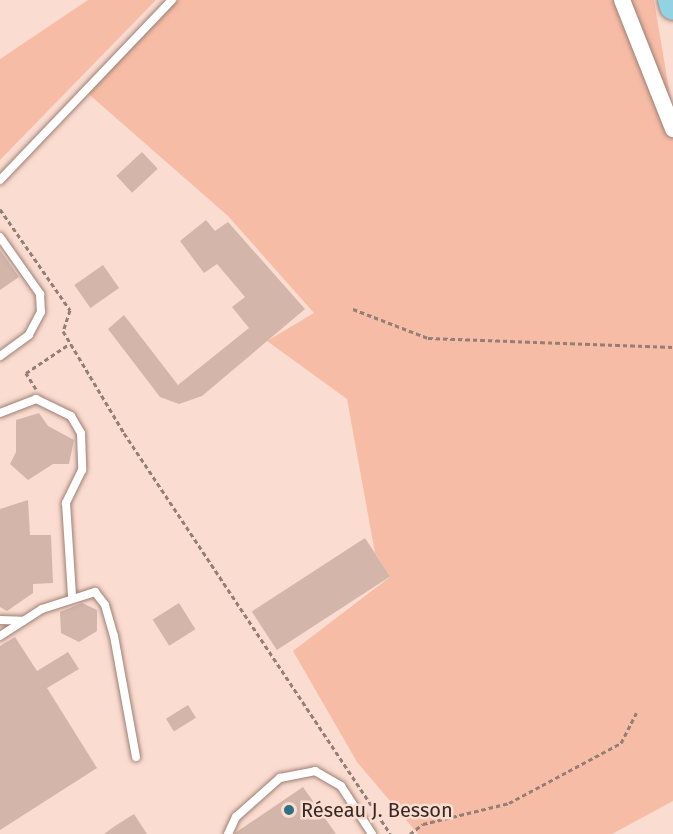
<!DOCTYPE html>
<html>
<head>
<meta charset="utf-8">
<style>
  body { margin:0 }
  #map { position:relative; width:673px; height:834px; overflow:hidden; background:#fbdcd0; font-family:"Fira Sans",sans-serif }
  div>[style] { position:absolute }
  .green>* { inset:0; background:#f7bca6 }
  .building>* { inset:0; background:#d3b5aa; transform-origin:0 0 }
  .path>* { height:3px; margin-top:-1.5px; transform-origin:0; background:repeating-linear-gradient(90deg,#937f76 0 4.5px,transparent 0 7.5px) }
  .roads { filter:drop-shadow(0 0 2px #9c7f75) drop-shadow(0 0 2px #9c7f75) }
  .service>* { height:8px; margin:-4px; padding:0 4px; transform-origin:4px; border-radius:4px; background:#fff }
  .minor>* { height:16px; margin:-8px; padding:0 8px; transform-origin:8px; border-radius:8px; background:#fff }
  .primary>* { height:26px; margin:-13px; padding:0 13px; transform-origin:13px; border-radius:13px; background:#91d3e2 }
  .dots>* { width:16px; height:16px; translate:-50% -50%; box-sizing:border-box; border:3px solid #fbdcd0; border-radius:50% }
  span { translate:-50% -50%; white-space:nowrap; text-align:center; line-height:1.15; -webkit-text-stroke:5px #fbdcd0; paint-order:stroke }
  .poi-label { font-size:20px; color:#342924 }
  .left { translate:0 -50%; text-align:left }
</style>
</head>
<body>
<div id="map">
  <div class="green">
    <i style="clip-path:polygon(88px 0,156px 0,0 160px,0 59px)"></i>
    <i style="clip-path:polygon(177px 0,654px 0,673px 114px,673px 801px,612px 834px,418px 834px,357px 762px,293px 651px,390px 577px,375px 553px,347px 399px,267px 341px,314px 313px,228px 216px,84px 90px)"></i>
  </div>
  <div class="building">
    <i style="left:142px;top:152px;width:23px;height:35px;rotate:47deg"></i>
    <i style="clip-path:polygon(206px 220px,215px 231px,228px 222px,305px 309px,202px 396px,179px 404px,160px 397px,108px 329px,124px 315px,178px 385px,249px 328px,232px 307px,245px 297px,217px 264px,204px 273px,180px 241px)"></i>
    <i style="clip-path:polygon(0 250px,19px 277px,0 290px)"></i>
    <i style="left:103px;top:265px;width:28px;height:35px;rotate:55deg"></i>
    <i style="clip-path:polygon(39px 413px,48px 426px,74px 440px,69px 464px,53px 464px,28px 480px,10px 464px,16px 452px,16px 420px)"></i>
    <i style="clip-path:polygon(28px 500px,30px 535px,51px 535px,53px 583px,33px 584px,33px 593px,7px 611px,0 607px,0 509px)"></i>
    <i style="left:365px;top:538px;width:46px;height:135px;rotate:57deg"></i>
    <i style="clip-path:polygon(82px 603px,97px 610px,97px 631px,79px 642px,61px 633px,60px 612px)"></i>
    <i style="left:179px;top:603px;width:31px;height:31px;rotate:58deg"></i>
    <i style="clip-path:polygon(15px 637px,37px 671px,68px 652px,79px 669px,47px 688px,97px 768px,0 830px,0 646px)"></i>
    <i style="left:188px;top:705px;width:15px;height:26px;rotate:58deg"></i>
    <i style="clip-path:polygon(303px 787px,336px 834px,235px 834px,235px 833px)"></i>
    <i style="clip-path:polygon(134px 814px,147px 834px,104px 834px,115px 826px)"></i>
  </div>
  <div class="path">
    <i style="left:0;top:209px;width:123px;rotate:55.3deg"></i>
    <i style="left:70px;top:310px;width:22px;rotate:108deg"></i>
    <i style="left:63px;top:331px;width:119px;rotate:59.1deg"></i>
    <i style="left:124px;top:433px;width:481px;rotate:56.4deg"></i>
    <i style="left:353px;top:309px;width:80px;rotate:21.1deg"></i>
    <i style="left:428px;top:338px;width:245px;rotate:2.1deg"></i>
    <i style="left:36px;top:389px;width:19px;rotate:-122deg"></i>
    <i style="left:26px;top:373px;width:52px;rotate:-34deg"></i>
    <i style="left:410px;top:834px;width:16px;rotate:-38deg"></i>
    <i style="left:423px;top:824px;width:89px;rotate:-13.7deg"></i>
    <i style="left:509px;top:803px;width:127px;rotate:-28.2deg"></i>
    <i style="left:621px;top:743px;width:34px;rotate:-63deg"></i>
  </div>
  <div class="roads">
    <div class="service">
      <i style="left:0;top:180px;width:249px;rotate:-46.3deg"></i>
      <i style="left:0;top:237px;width:70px;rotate:54.9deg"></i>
      <i style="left:40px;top:294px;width:18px;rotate:87deg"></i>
      <i style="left:41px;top:312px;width:26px;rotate:118deg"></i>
      <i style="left:29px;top:335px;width:36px;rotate:144deg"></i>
      <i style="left:0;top:413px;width:39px;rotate:-21deg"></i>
      <i style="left:36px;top:399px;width:39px;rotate:26deg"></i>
      <i style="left:71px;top:416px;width:20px;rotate:60deg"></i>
      <i style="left:81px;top:433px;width:37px;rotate:88deg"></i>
      <i style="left:82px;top:470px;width:37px;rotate:116deg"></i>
      <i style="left:66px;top:503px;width:92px;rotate:86.3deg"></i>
      <i style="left:0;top:620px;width:23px;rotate:2deg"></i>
      <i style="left:0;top:636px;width:50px;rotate:-32.7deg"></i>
      <i style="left:42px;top:609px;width:56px;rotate:-17.8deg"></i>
      <i style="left:95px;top:592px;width:16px;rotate:52deg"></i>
      <i style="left:105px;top:605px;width:32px;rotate:74deg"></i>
      <i style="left:114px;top:636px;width:123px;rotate:79.7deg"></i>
      <i style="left:228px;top:834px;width:19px;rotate:-65deg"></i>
      <i style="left:236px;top:817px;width:59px;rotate:-41.6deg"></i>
      <i style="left:280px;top:778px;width:36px;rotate:-11deg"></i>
      <i style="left:315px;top:771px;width:30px;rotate:30deg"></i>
      <i style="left:341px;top:786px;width:57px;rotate:57.1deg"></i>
    </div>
    <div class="minor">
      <i style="left:622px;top:0;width:139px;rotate:68.4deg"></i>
    </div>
    <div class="primary">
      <i style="left:671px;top:0;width:7px;rotate:74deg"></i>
    </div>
  </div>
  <div class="dots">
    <i style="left:289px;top:810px;background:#2e7282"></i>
  </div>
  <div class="poi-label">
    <span class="left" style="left:301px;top:810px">Réseau J. Besson</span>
  </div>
</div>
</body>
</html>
